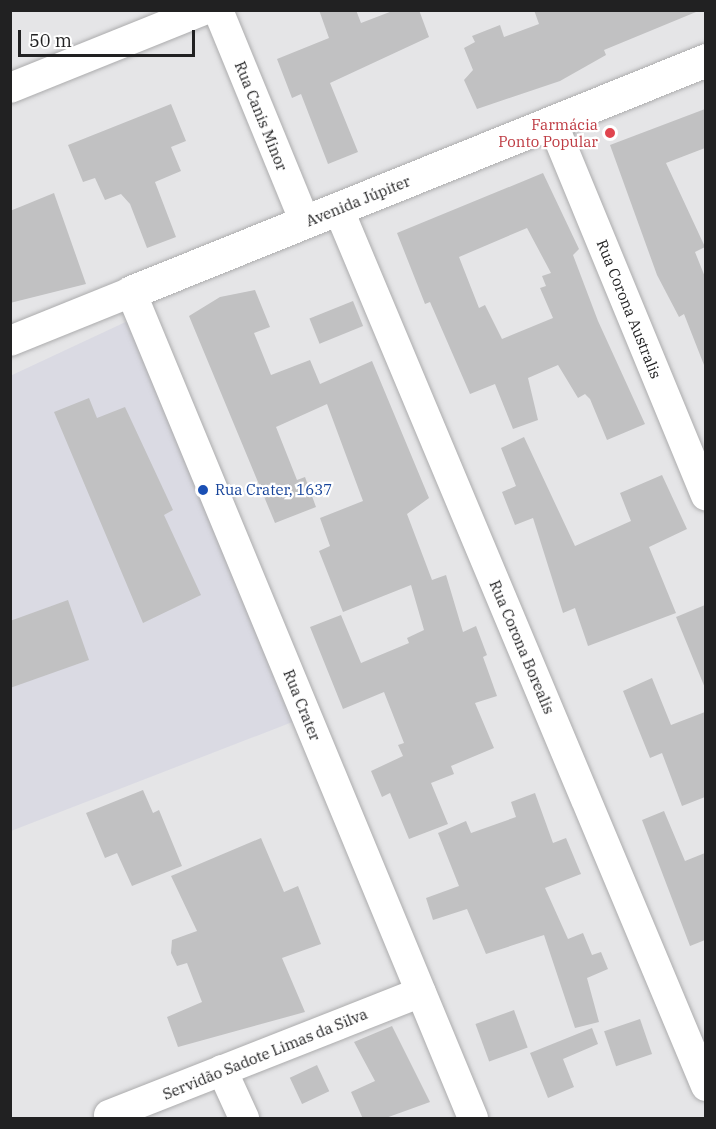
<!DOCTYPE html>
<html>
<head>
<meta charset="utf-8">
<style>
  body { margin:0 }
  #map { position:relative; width:716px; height:1129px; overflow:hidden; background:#e5e5e7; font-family:"IBM Plex Serif",serif }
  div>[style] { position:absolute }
  .built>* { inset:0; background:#dadae3 }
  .building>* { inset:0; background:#c1c1c2; transform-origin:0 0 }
  .roads { filter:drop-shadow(0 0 2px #acacad) drop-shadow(0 0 2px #acacad) }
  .minor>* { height:30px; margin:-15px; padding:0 15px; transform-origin:15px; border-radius:15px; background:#fff }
  .major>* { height:33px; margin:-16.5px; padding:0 16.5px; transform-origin:16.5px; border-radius:16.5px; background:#fff }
  .dots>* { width:16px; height:16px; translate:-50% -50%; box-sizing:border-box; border:3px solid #fff; border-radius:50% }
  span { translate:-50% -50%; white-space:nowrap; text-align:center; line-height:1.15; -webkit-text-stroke:4.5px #fff; paint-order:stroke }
  .street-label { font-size:15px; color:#212122 }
  .health-label { font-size:15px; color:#be3a42 }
  .right { translate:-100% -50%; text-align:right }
  .transit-label { font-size:15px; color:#164399 }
  .left { translate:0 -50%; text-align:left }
  .frame { position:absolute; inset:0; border:12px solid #212122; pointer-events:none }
  .scale { position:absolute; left:18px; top:30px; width:177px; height:27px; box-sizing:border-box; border:3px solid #212122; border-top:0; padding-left:8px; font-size:18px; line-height:21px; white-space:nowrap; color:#212122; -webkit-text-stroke:4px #fff; paint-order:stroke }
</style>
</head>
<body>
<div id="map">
  <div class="built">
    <i style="clip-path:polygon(132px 319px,295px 721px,11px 831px,10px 376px)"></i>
  </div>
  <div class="building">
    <i style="clip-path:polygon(319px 10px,356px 10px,361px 23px,395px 10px,419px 10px,429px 37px,330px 83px,358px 152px,328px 164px,301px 94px,292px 98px,277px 59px,329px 38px)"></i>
    <i style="clip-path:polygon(534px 10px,695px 10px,696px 12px,604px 50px,606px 55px,560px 81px,477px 109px,464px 80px,473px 70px,464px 48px,475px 42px,472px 36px,500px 25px,504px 37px,539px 24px)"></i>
    <i style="clip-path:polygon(171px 104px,186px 141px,171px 147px,181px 171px,155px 182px,176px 237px,147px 248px,130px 204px,121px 194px,105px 200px,95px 178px,83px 182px,68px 145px)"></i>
    <i style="clip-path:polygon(705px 109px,705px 148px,666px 163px,705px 247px,695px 252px,705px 277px,704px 365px,684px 314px,679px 317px,657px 275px,610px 145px)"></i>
    <i style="clip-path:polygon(evenodd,543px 173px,579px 249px,573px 255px,598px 321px,645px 424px,607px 440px,590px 399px,585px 394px,578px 398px,558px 365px,528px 378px,538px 420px,513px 429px,495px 384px,470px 394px,430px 302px,425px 304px,397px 233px,543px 173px,527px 228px,551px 273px,542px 276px,546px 286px,540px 288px,553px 318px,502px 339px,485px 305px,479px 308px,459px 257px,527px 228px)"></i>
    <i style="clip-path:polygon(54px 193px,86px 284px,10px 303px,10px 211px)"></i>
    <i style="clip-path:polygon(255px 290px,270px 327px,254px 333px,271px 375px,310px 360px,320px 384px,372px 361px,429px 498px,407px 514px,432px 580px,446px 575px,463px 632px,476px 626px,487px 655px,483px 657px,497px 696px,475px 703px,494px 748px,451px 766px,454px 774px,431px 783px,448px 824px,409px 839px,390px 793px,382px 797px,371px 771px,403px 756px,398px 745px,404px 743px,384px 692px,343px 709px,310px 627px,341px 615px,361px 663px,409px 643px,407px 638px,424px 630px,411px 585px,343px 612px,319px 551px,330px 546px,320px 518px,363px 501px,327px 404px,276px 427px,297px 480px,305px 477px,316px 507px,275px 523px,189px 316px,220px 297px)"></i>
    <i style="left:353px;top:301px;width:27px;height:47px;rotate:68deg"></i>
    <i style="clip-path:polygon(89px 398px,97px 418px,125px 407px,173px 510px,164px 515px,201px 595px,143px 623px,54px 412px)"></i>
    <i style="clip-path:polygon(524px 437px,575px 546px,631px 521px,620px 493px,662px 475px,687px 529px,649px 547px,676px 613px,588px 646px,575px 608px,563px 613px,533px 518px,515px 525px,502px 492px,516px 486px,501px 448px)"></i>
    <i style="clip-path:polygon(68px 600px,89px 660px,10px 688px,10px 621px)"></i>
    <i style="clip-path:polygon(705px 605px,705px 688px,676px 617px)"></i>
    <i style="clip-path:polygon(652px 678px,671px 725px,705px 712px,705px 797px,682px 806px,662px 753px,650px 758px,623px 691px)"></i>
    <i style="clip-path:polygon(143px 790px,153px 813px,159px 810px,182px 866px,132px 886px,117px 853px,105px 858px,86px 813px)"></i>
    <i style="clip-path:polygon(535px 793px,553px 843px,566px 838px,581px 874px,545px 888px,568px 939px,583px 933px,592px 955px,601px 952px,608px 969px,587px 978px,599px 1022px,575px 1028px,544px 935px,486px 954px,467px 909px,433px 920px,426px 898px,459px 886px,438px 833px,466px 821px,471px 833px,516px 817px,511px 802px)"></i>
    <i style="clip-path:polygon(664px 811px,685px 861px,705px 853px,705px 940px,690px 946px,642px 820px)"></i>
    <i style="clip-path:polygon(261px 838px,284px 892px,298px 886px,321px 944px,282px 958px,305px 1012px,178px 1047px,167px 1017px,202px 1002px,187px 963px,177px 966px,171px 953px,172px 940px,197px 931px,171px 876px)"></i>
    <i style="left:514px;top:1010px;width:40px;height:41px;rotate:70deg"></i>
    <i style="left:640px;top:1019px;width:37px;height:38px;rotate:71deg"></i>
    <i style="clip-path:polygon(392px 1026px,430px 1102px,383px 1119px,363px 1119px,351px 1092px,375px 1081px,354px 1042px)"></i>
    <i style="clip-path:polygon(592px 1028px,598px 1044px,563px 1059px,574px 1087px,548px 1098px,530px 1053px)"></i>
    <i style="left:317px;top:1065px;width:29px;height:30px;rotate:65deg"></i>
  </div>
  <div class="roads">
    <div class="minor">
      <i style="left:218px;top:10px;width:229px;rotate:67.7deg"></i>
      <i style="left:10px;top:88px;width:209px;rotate:-21.9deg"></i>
      <i style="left:552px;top:122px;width:404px;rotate:67.6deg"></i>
      <i style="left:338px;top:208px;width:952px;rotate:67.26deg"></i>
      <i style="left:10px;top:341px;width:131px;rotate:-22deg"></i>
      <i style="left:131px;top:292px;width:894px;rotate:67.51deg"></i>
      <i style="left:222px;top:1070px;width:53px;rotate:65.4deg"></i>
      <i style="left:109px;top:1115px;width:335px;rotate:-21.5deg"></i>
    </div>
    <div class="major">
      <i style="left:131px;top:292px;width:620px;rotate:-21.97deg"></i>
    </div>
  </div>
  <div class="dots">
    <i style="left:610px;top:133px;background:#e0444e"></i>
    <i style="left:203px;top:490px;background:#1a4fb4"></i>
  </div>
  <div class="street-label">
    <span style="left:261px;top:116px;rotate:68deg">Rua Canis Minor</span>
    <span style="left:358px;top:201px;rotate:-22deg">Avenida Júpiter</span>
    <span style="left:629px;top:309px;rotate:68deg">Rua Corona Australis</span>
    <span style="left:522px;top:647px;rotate:67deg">Rua Corona Borealis</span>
    <span style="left:302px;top:705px;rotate:68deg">Rua Crater</span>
    <span style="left:265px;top:1054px;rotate:-22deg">Servidão Sadote Limas da Silva</span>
  </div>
  <div class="health-label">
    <span class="right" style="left:598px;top:133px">Farmácia<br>Ponto Popular</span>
  </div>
  <div class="transit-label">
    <span class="left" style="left:215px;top:490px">Rua Crater, 1637</span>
  </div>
  <div class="frame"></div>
  <div class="scale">50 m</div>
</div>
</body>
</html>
